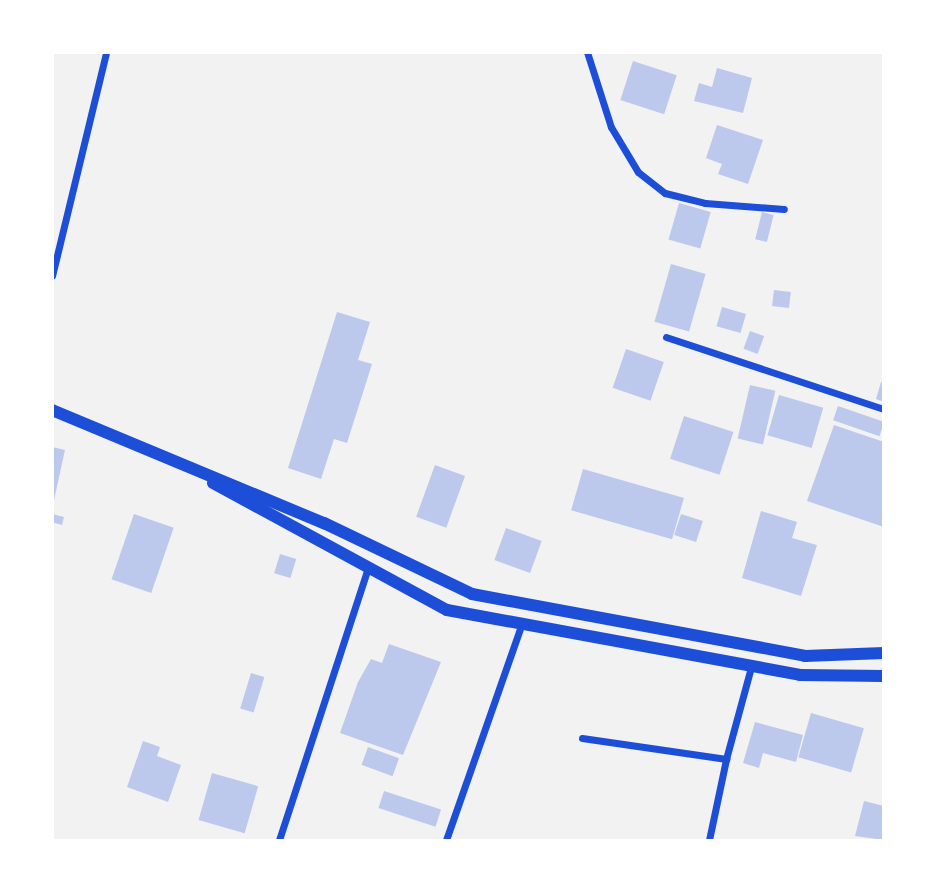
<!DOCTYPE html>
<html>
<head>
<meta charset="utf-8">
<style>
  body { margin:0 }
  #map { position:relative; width:936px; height:893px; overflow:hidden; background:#f2f2f2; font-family:"Archivo Narrow",sans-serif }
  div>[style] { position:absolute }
  .building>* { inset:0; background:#bdc9ec; transform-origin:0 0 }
  .minor>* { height:7px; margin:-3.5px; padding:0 3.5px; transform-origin:3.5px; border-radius:3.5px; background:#1d4ed8 }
  .tertiary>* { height:12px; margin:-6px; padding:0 6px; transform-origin:6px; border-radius:6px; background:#1d4ed8 }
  span { translate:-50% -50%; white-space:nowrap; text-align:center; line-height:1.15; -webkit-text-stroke:5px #fff; paint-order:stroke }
  .frame { position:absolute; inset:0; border:54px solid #fff; pointer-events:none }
</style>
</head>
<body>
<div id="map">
  <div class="building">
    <i style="left:633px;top:61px;width:46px;height:41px;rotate:18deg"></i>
    <i style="clip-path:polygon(717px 68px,752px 78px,743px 113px,694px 101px,699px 83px,712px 87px)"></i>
    <i style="clip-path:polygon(717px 125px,763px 140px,748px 184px,718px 174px,722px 164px,706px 158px)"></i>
    <i style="left:679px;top:203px;width:33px;height:38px;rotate:16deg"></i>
    <i style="left:762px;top:212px;width:12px;height:28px;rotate:14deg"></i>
    <i style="left:671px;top:264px;width:36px;height:60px;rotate:16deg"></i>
    <i style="left:774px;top:290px;width:17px;height:16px;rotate:7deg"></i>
    <i style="left:722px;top:307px;width:25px;height:20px;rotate:16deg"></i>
    <i style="clip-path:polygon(337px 312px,370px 322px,358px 360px,372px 364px,347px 443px,334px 439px,321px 479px,288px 468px)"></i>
    <i style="left:750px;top:331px;width:15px;height:19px;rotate:20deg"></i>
    <i style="left:626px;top:349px;width:40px;height:41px;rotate:19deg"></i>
    <i style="clip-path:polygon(881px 382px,884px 383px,884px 402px,876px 399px)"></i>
    <i style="left:750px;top:385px;width:26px;height:55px;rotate:13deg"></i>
    <i style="left:779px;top:395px;width:46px;height:42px;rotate:16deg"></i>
    <i style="left:838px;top:406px;width:49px;height:15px;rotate:19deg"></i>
    <i style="left:684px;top:416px;width:52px;height:45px;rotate:18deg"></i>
    <i style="clip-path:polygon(834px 425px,884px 442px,884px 527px,807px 501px)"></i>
    <i style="clip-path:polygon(52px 447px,65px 450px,54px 500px,52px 499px)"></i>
    <i style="left:435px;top:465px;width:32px;height:55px;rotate:20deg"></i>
    <i style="left:583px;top:469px;width:105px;height:43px;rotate:16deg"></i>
    <i style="clip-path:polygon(761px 511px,797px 522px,792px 538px,817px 545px,801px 596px,742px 578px)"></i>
    <i style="clip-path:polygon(52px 514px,64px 517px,62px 525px,52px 522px)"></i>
    <i style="left:134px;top:514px;width:42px;height:69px;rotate:19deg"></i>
    <i style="left:681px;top:514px;width:23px;height:22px;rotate:18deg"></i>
    <i style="left:506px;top:528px;width:38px;height:34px;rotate:20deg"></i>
    <i style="left:280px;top:554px;width:17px;height:20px;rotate:17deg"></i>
    <i style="clip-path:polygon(389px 644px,441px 662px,403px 755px,340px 733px,358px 682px,371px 659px,382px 663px)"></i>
    <i style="left:251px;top:673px;width:14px;height:37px;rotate:17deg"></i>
    <i style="left:811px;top:713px;width:55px;height:46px;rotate:16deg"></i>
    <i style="clip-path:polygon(755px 722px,803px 735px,796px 762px,763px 753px,759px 768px,743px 763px)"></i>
    <i style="clip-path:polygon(143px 741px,160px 747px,157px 756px,181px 765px,168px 802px,127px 787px)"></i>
    <i style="left:368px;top:747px;width:33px;height:19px;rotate:20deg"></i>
    <i style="left:212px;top:773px;width:48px;height:49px;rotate:16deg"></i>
    <i style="left:384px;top:791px;width:60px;height:18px;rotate:18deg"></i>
    <i style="clip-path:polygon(864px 801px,884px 806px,884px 840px,855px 836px)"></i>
  </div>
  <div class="minor">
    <i style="left:587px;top:52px;width:79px;rotate:72.3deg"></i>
    <i style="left:611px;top:127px;width:52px;rotate:59deg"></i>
    <i style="left:638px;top:172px;width:34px;rotate:38deg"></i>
    <i style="left:665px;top:193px;width:41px;rotate:14deg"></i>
    <i style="left:705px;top:203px;width:79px;rotate:4.3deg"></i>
    <i style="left:52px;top:276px;width:230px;rotate:-76.4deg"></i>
    <i style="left:666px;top:337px;width:230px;rotate:18.3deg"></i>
    <i style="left:582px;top:738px;width:146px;rotate:8.3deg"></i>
    <i style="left:726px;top:759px;width:95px;rotate:-74.8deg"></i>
    <i style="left:279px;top:840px;width:287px;rotate:-71.9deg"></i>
    <i style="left:446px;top:840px;width:227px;rotate:-70.7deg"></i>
    <i style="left:709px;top:840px;width:83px;rotate:-78.1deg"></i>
  </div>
  <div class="tertiary">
    <i style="left:52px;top:410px;width:295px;rotate:22.6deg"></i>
    <i style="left:324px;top:523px;width:164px;rotate:25.6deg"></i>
    <i style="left:472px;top:594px;width:339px;rotate:10.5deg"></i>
    <i style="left:805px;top:656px;width:79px;rotate:-2.2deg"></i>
    <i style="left:213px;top:483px;width:266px;rotate:28.5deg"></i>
    <i style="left:447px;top:610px;width:359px;rotate:10.4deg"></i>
    <i style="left:800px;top:675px;width:84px;rotate:0.7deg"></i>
  </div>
  <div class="frame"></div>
</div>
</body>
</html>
